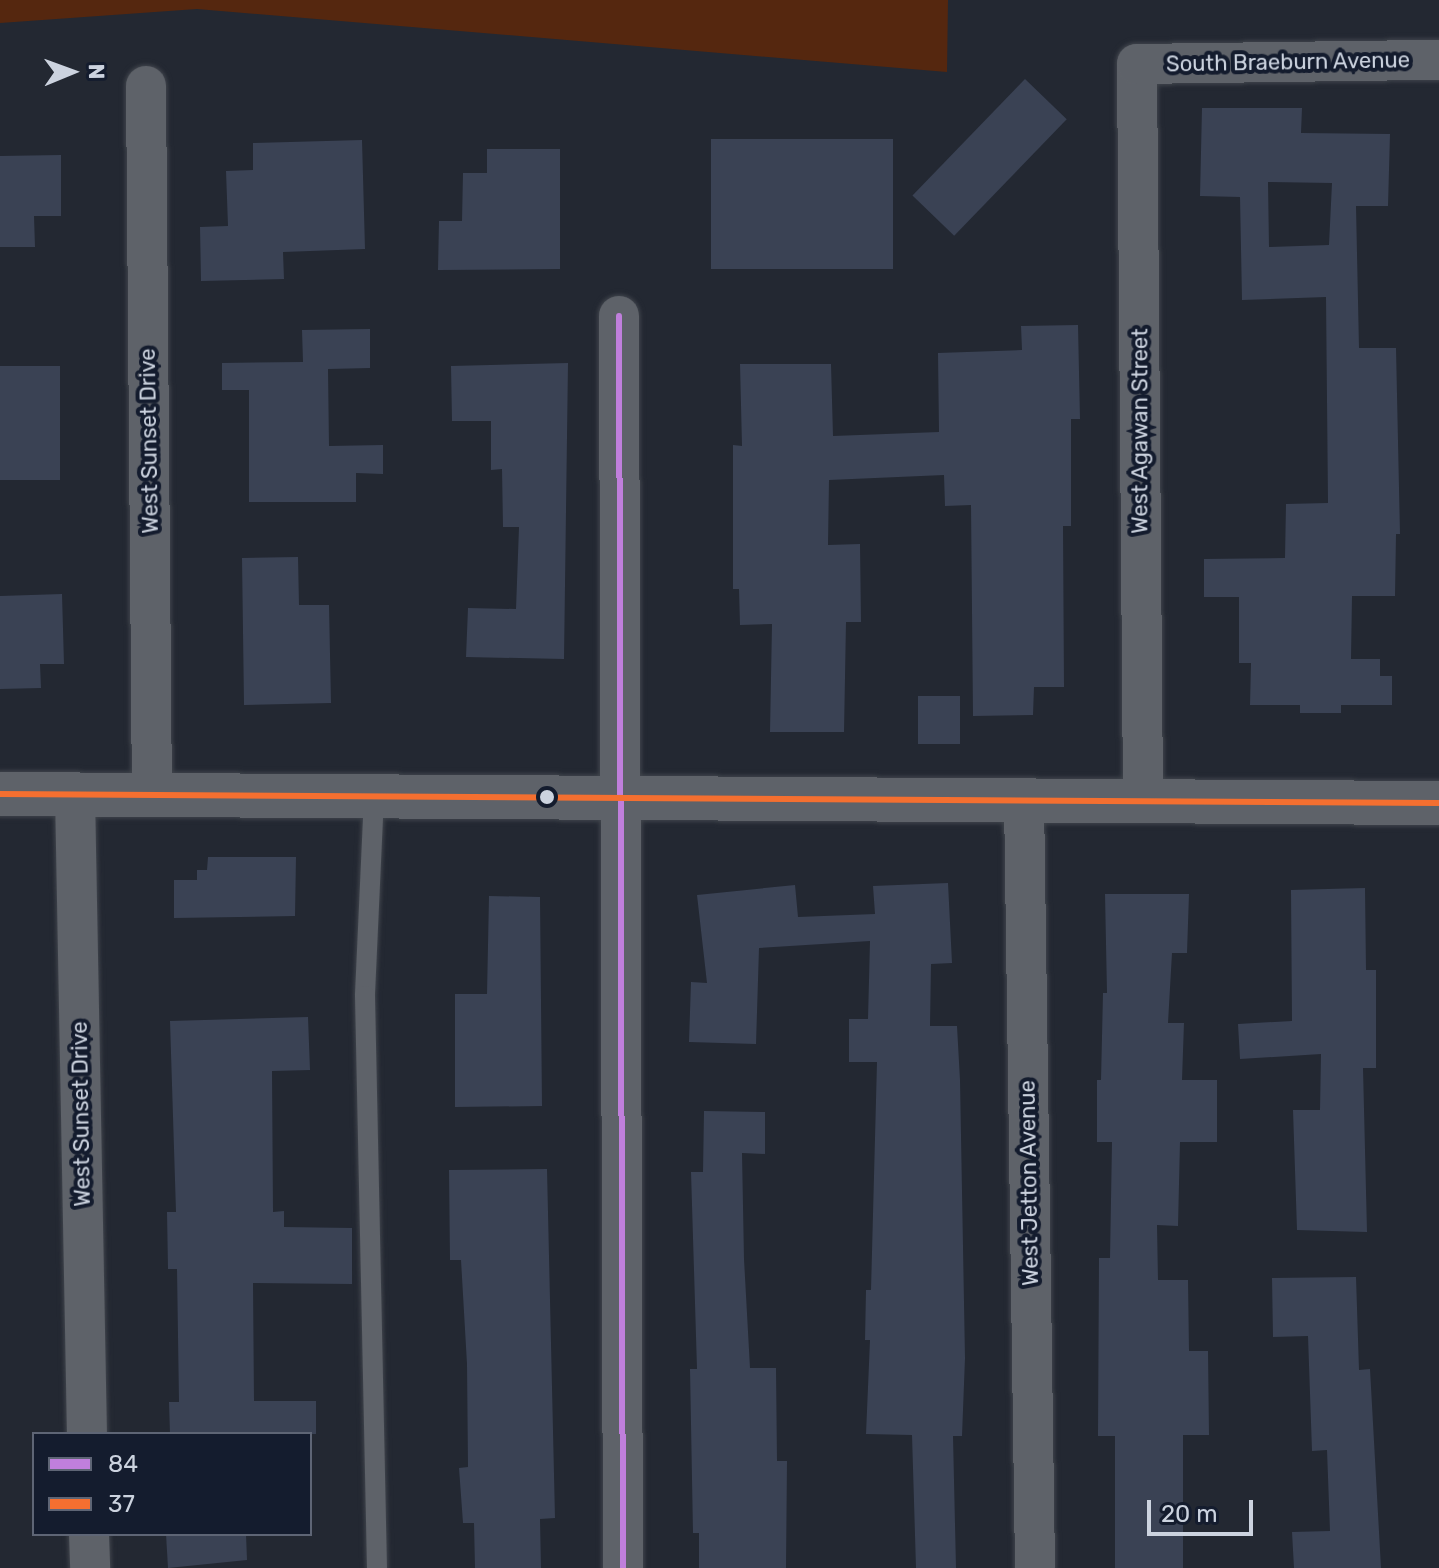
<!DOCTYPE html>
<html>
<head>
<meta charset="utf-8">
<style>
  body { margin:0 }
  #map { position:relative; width:1439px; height:1568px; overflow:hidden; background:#232832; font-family:Rubik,sans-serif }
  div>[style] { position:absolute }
  .green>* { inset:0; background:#55270f }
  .building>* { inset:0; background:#3a4254; transform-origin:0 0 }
  .roads { filter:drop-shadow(0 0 2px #40444c) drop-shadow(0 0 2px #40444c) }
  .service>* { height:20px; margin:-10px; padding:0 10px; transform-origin:10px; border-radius:10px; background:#5e6269 }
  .minor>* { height:40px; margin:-20px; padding:0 20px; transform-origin:20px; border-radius:20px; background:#5e6269 }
  .tertiary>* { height:44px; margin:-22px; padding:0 22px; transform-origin:22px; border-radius:22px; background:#5e6269 }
  .bus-1>* { height:6px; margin:-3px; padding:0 3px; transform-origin:3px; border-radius:3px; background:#c07fdc }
  .bus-2>* { height:6px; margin:-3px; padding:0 3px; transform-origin:3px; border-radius:3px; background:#f46f30 }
  .dots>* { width:22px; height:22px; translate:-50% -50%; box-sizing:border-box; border:4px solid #141c2e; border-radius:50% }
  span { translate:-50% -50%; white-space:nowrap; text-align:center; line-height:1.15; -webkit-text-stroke:8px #141c2e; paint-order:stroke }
  .street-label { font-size:22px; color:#ccd3df }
  .legend { position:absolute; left:32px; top:1432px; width:280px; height:104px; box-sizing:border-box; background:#141c2e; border:2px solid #5e6575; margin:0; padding:10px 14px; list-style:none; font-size:24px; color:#ccd3df }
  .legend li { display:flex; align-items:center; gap:16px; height:40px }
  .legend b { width:40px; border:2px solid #5e6575 }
  .north { position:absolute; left:32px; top:32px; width:80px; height:80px; -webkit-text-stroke:6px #141c2e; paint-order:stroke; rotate:89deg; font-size:22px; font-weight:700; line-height:32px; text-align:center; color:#ccd3df }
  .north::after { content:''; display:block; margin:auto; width:28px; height:36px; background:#ccd3df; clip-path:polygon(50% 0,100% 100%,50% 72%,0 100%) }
  .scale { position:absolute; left:1147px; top:1500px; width:106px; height:36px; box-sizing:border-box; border:4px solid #ccd3df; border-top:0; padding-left:10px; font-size:24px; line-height:28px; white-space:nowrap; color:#ccd3df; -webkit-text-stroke:6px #141c2e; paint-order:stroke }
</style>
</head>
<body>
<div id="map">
  <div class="green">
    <i style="clip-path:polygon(0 0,948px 0,947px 72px,197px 9px,0 23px)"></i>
  </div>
  <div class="building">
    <i style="left:1025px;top:79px;width:58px;height:162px;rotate:44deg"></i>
    <i style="clip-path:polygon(evenodd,1202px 108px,1302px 108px,1301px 133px,1390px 134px,1388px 206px,1356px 206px,1359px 348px,1396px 348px,1400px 534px,1396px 534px,1395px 596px,1352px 596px,1351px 659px,1380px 659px,1380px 676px,1392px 676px,1392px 705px,1341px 705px,1341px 713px,1300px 713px,1300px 705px,1250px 705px,1251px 663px,1239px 663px,1239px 597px,1204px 597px,1204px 559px,1285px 558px,1286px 504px,1328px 503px,1326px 297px,1242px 300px,1240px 197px,1200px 196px,1202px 108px,1268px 182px,1332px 183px,1329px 245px,1269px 247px,1268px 182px)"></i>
    <i style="left:893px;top:139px;width:130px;height:182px;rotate:90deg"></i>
    <i style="clip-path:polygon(362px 140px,365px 249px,283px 252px,284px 279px,201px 281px,200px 227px,228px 226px,226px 171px,253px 170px,253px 143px)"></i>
    <i style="clip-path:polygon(487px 149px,560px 149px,560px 269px,438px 270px,439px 221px,462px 221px,463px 173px,487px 173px)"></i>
    <i style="clip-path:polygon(61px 155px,61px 216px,34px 216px,35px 247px,0 247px,0 156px)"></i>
    <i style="clip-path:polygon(1078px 325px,1080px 419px,1071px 419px,1071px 526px,1063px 526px,1064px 687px,1034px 687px,1033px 715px,973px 716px,971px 505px,945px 506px,944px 475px,829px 480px,828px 545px,860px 544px,861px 622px,846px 622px,844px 732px,770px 732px,772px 624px,740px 625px,739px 589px,733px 589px,733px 445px,742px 446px,740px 364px,831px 364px,833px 436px,939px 432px,938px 353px,1022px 350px,1021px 326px)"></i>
    <i style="clip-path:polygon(370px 329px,370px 368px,328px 369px,329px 446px,383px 445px,383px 474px,356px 473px,356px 502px,249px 502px,249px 390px,222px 390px,222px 363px,303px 362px,302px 330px)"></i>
    <i style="clip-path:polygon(568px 363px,564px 659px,466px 657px,468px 608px,516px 609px,519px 527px,503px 527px,502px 469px,491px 470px,491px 421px,452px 421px,451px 366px)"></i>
    <i style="left:0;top:366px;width:60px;height:114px"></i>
    <i style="clip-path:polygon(298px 557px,299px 605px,329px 605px,331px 703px,244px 705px,242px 558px)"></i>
    <i style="clip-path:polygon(62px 594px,64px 664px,40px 664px,41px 688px,0 689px,0 596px)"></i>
    <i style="left:918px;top:696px;width:42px;height:48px"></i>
    <i style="clip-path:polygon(208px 857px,296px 857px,295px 916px,174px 918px,174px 880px,197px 880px,197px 870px,207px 870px)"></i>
    <i style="clip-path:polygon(948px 883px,952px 963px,931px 964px,930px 1026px,957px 1026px,960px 1080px,965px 1358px,962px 1436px,953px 1436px,956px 1568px,916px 1568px,912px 1435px,866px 1434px,870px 1340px,865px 1340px,866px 1290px,871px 1290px,877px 1062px,849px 1062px,849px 1019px,868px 1019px,870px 941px,759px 948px,756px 1044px,689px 1042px,691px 982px,707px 983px,697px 895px,795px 885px,798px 917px,875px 914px,873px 886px)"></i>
    <i style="clip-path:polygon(1365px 888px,1366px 970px,1376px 970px,1376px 1068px,1363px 1068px,1367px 1232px,1297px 1230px,1293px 1110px,1320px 1110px,1321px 1054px,1240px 1059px,1238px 1024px,1292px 1021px,1291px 890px)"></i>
    <i style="clip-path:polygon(1105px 894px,1189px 894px,1187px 953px,1172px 953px,1168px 1023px,1184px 1023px,1182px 1080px,1217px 1080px,1217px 1142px,1180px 1142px,1178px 1226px,1157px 1225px,1158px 1280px,1188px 1280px,1189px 1351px,1208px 1351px,1209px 1435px,1183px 1435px,1183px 1568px,1115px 1568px,1115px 1436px,1098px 1436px,1099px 1258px,1110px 1258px,1112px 1142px,1097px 1142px,1097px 1080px,1101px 1080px,1103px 993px,1107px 993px)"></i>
    <i style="clip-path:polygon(489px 896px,540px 897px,542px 1106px,455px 1107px,455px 994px,487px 994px)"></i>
    <i style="clip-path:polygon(308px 1017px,310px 1070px,272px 1071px,273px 1212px,284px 1211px,284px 1227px,352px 1228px,352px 1284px,253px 1283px,254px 1401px,316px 1401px,316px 1434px,170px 1434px,169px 1402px,179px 1402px,177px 1269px,168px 1269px,167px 1212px,176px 1212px,170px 1021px)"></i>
    <i style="clip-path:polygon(704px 1111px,765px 1112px,765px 1154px,742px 1153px,744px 1259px,750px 1368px,776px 1368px,777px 1461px,787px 1461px,786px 1568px,699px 1568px,699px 1533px,693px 1533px,690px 1369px,697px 1369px,691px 1172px,703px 1172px)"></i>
    <i style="clip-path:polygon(547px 1169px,555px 1518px,540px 1519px,541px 1568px,475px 1568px,474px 1523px,463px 1523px,459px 1468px,468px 1467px,467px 1364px,461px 1260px,450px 1260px,449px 1170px)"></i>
    <i style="clip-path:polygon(1356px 1277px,1359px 1370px,1370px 1369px,1381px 1568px,1294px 1568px,1292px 1532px,1330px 1531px,1327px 1450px,1312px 1451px,1308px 1336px,1273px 1337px,1272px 1278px)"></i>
    <i style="clip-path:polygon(166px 1534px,246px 1534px,247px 1560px,168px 1568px)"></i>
  </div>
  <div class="roads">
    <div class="service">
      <i style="left:374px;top:796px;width:200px;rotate:92.6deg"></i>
      <i style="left:365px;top:996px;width:572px;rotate:88.8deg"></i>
    </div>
    <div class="minor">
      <i style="left:146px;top:86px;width:709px;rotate:89.52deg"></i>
      <i style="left:619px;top:316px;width:1252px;rotate:89.82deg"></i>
      <i style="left:75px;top:794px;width:640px;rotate:88.93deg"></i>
      <i style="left:1143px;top:797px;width:733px;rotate:-90.47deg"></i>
      <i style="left:1137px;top:64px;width:302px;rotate:-0.8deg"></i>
      <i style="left:1024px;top:798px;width:770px;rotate:89.18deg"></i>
      <i style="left:89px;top:1534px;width:34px;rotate:88deg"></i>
    </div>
    <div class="tertiary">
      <i style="left:0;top:794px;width:1439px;rotate:0.36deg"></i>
    </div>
  </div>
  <div class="bus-1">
    <i style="left:619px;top:316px;width:1252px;rotate:89.82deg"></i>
  </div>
  <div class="bus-2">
    <i style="left:0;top:794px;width:1439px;rotate:0.36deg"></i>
  </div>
  <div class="dots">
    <i style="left:547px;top:797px;background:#ccd3df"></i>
  </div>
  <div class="street-label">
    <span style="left:1288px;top:62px;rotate:-1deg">South Braeburn Avenue</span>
    <span style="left:1140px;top:431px;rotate:-90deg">West Agawan Street</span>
    <span style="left:149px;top:441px;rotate:-91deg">West Sunset Drive</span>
    <span style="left:81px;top:1114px;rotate:-91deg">West Sunset Drive</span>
    <span style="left:1029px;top:1183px;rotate:-91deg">West Jetton Avenue</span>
  </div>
  <ul class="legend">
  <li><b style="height:10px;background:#c07fdc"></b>84</li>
  <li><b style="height:10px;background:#f46f30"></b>37</li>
  </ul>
  <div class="north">N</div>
  <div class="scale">20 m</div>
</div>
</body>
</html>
